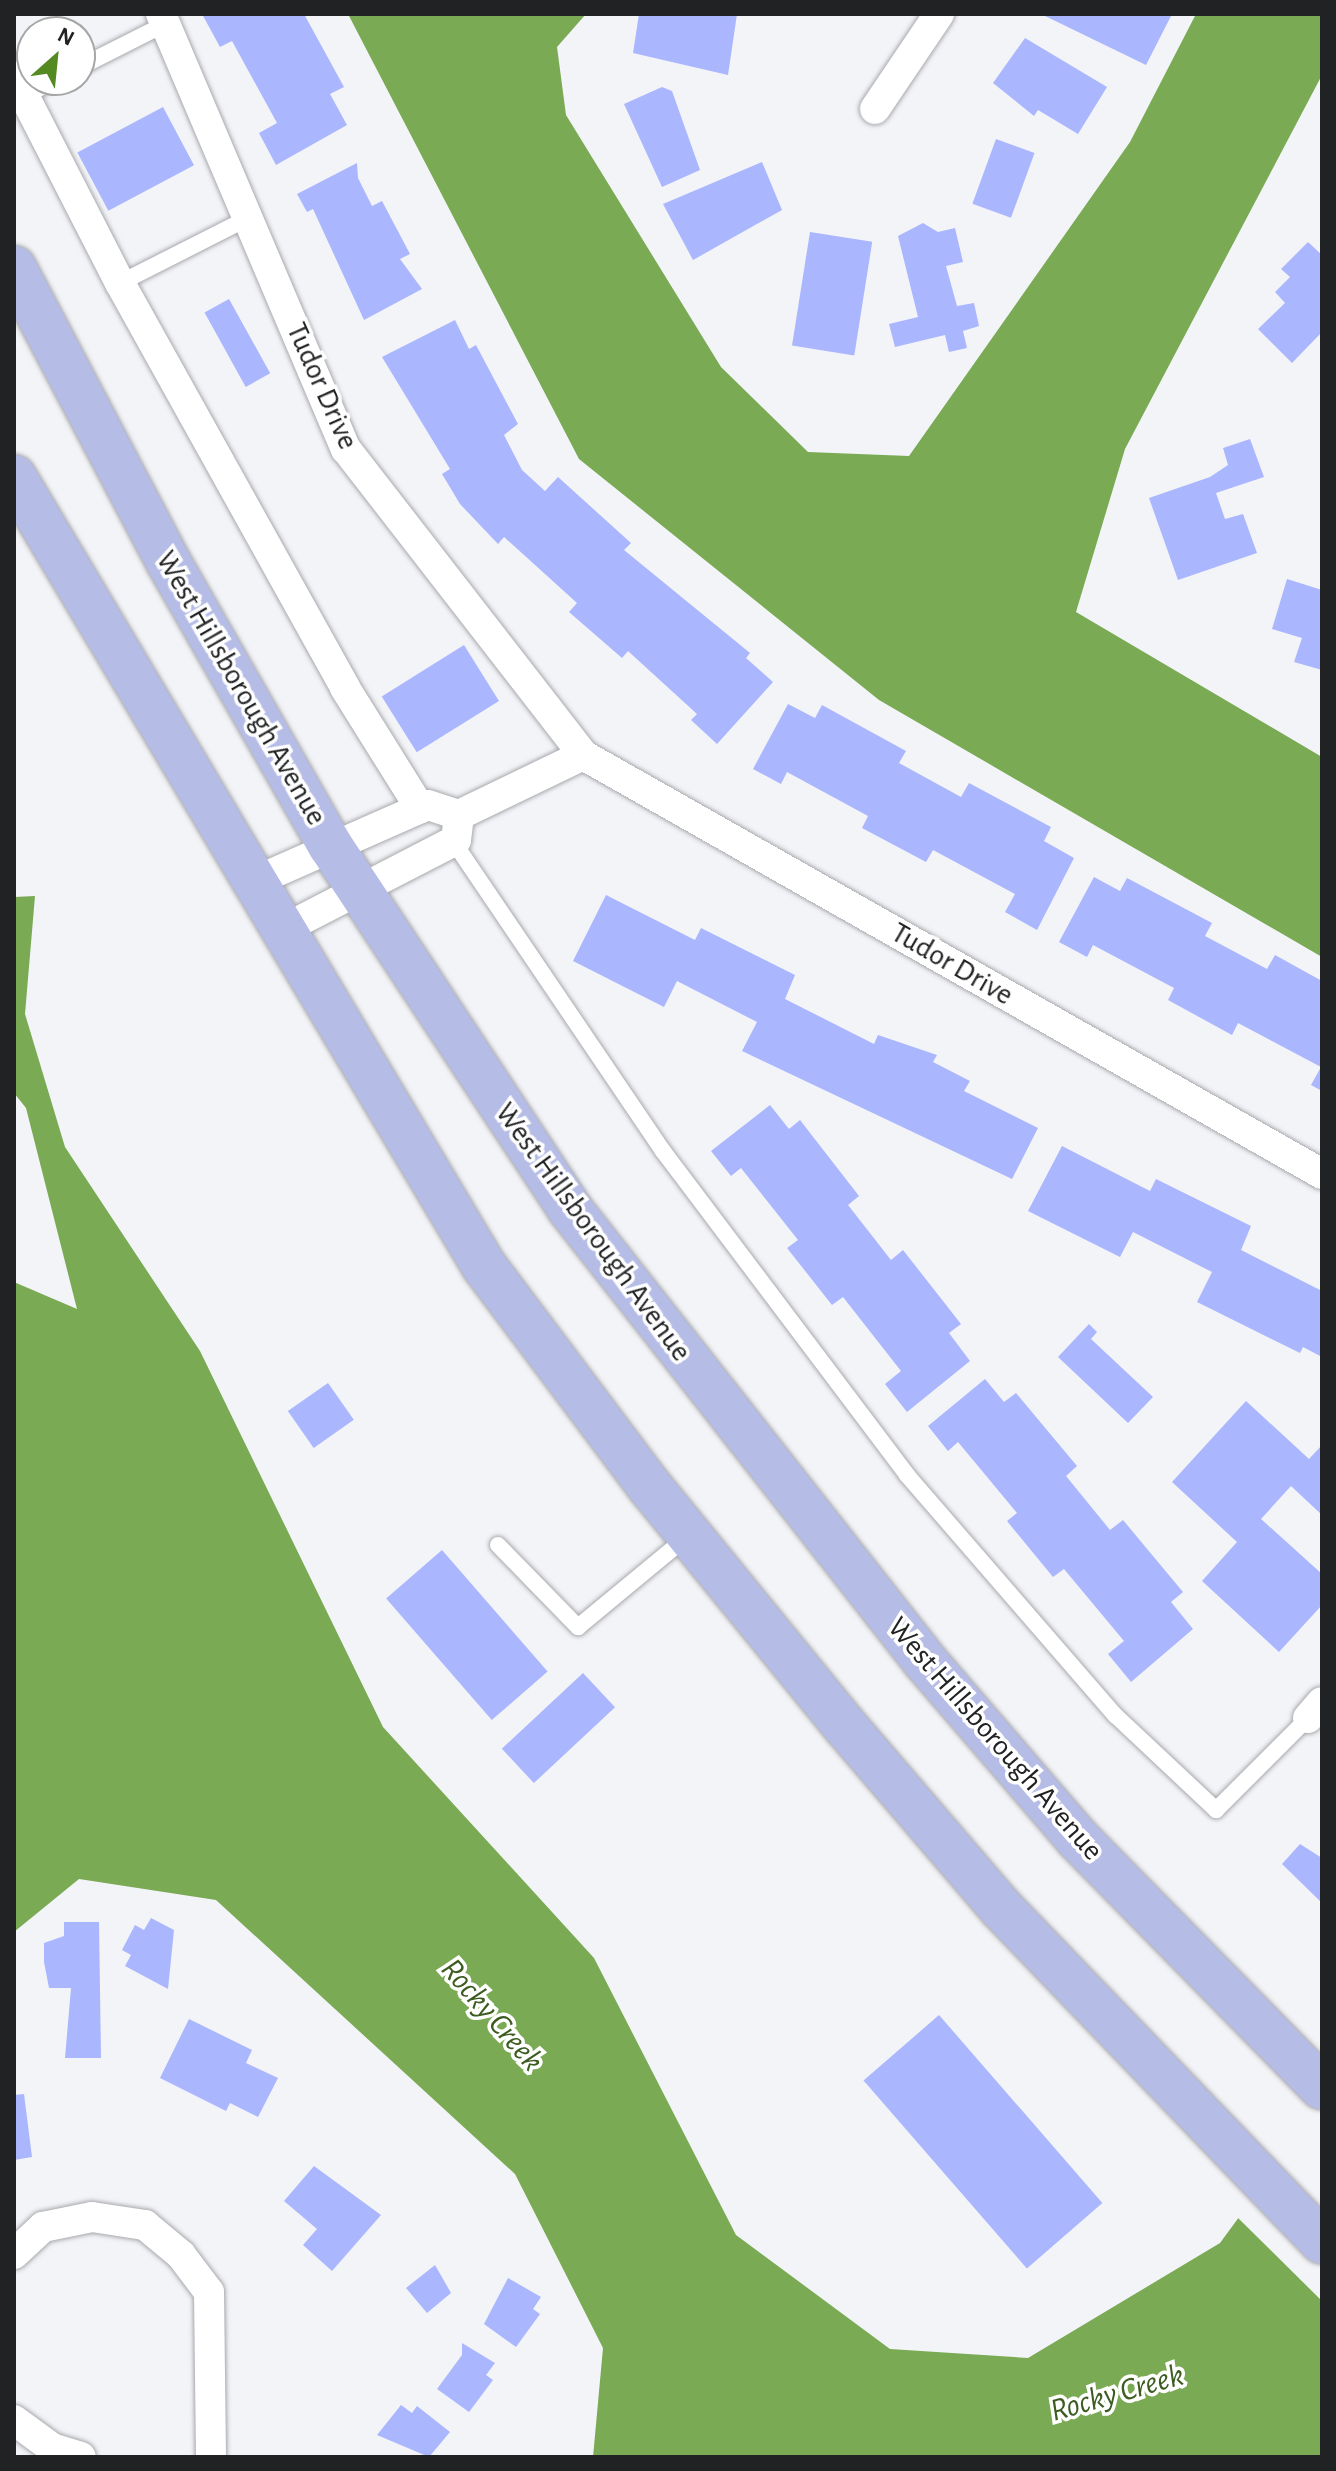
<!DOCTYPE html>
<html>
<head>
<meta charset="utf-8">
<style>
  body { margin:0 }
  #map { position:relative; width:1336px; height:2471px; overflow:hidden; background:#f3f4f8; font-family:"Alegreya Sans",sans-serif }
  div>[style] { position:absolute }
  .water>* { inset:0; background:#7aaa53 }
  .pier>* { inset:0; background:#f3f4f8 }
  .building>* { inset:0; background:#aab6fe; transform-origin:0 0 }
  .roads { filter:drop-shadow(0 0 2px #a8a9ad) drop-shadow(0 0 2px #a8a9ad) }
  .lane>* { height:16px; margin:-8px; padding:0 8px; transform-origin:8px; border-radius:8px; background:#fff }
  .street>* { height:30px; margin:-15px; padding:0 15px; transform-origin:15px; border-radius:15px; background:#fff }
  .primary>* { height:44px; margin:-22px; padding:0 22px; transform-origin:22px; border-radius:22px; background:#b5bce6 }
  span { translate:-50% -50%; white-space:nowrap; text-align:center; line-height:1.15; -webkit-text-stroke:7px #fff; paint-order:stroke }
  .street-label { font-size:30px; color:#212223 }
  .water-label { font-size:32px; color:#3c5c20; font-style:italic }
  .frame { position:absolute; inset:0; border:16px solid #212223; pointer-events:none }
  .north { position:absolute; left:16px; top:16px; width:80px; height:80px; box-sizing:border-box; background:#fff; border:2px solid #a6a7a7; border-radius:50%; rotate:27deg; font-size:22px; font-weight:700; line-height:32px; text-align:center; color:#212223 }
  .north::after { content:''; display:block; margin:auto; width:28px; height:36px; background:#558921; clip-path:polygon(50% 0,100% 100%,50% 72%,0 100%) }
</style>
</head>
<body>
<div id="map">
  <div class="water">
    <i style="clip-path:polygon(348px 14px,586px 14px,557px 47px,566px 115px,721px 367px,808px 452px,909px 456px,1130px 142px,1196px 14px,1322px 14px,1322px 75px,1125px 449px,1076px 612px,1322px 757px,1322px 957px,879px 700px,579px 459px)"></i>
    <i style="clip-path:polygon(35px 896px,25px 1014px,65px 1147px,200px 1351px,383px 1727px,594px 1958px,736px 2235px,890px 2349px,1028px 2358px,1220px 2243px,1322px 2104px,1322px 2457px,593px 2457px,603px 2348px,515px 2174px,216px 1900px,79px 1879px,14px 1932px,14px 1282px,77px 1309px,26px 1108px,14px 1093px,14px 897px)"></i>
  </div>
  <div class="pier">
    <i style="clip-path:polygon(1322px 2100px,1322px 2301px,1236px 2216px)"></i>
  </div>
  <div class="building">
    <i style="clip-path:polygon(202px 14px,304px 14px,344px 87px,330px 94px,347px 125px,276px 165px,259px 133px,277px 123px,232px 41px,220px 47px)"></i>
    <i style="clip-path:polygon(639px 14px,737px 14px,728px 75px,633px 53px)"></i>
    <i style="clip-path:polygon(1041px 14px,1172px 14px,1146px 65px)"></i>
    <i style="clip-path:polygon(1025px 38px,1107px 87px,1078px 134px,1038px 110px,1034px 116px,993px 83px)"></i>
    <i style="clip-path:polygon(662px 87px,672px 91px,700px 170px,662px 187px,624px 104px)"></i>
    <i style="left:163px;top:107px;width:66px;height:97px;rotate:62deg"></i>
    <i style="left:996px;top:139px;width:41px;height:69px;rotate:20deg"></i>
    <i style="clip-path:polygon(762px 162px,782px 210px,693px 260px,663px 204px)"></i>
    <i style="clip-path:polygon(357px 163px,358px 178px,372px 206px,382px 201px,410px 254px,400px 259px,422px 289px,364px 320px,313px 209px,307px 212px,297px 194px)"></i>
    <i style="clip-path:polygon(923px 223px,938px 232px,955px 228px,963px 262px,946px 266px,957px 306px,974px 303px,979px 326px,963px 331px,967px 348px,949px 352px,945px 335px,895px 347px,889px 324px,918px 317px,898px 236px)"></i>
    <i style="left:810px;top:232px;width:63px;height:115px;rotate:9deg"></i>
    <i style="clip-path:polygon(1308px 242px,1322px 255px,1322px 332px,1292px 363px,1258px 329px,1285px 303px,1275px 292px,1290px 277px,1281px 269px)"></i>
    <i style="left:229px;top:299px;width:85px;height:28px;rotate:61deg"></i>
    <i style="clip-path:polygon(455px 320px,469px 349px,476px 345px,518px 424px,504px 435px,522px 470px,545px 491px,558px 477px,631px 543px,624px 550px,750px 653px,746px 658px,773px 682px,717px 744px,691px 720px,697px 714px,628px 651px,622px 658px,569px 612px,577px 603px,504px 537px,498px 544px,460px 504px,442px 474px,450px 469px,382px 357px)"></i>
    <i style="clip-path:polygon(1250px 439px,1264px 477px,1216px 493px,1225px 519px,1243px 514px,1257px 553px,1178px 580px,1149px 498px,1210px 477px,1228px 465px,1223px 448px)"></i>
    <i style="clip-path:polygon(1287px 579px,1322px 590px,1322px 670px,1294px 662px,1302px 638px,1272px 629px)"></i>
    <i style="left:464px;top:645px;width:66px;height:97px;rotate:58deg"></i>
    <i style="clip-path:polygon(788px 704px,815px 718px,822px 705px,906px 751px,899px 763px,961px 797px,969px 783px,1051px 827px,1044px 841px,1074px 858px,1037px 930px,1005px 912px,1015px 894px,933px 850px,926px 862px,862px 828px,868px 816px,787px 772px,781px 784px,753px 769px)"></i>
    <i style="clip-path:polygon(1094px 877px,1120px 891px,1127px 878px,1212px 923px,1205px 936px,1267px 969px,1275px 955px,1322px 981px,1322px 1091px,1311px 1085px,1321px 1067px,1238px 1023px,1232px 1035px,1168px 1000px,1174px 988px,1093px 945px,1087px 957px,1059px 942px)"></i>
    <i style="clip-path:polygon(606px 895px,695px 940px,701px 928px,795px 975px,785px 999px,874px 1044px,878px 1035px,937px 1055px,933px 1062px,970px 1081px,964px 1091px,1038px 1128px,1012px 1179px,742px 1051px,757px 1022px,677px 981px,664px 1007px,573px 961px)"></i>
    <i style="clip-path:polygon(770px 1105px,789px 1129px,800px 1120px,859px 1196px,848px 1205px,891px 1260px,903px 1250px,961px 1324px,949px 1333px,970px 1361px,907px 1412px,885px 1384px,901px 1371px,843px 1297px,832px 1305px,787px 1248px,798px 1240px,741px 1168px,731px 1176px,711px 1151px)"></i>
    <i style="clip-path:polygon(1062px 1146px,1150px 1191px,1156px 1179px,1251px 1226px,1241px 1250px,1322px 1291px,1322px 1357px,1303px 1347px,1300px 1353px,1197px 1302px,1212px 1272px,1133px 1232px,1120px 1257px,1028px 1211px)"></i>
    <i style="clip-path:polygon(1089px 1324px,1097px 1332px,1091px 1339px,1153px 1397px,1128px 1423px,1058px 1357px)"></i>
    <i style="clip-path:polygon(985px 1379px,1004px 1402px,1016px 1393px,1077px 1466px,1066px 1476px,1110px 1530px,1123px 1520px,1183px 1592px,1171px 1602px,1193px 1629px,1131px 1682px,1108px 1654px,1124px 1641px,1064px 1569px,1053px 1577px,1007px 1521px,1017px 1513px,958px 1442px,948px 1451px,928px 1426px)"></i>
    <i style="left:328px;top:1383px;width:45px;height:49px;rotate:55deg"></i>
    <i style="clip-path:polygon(1246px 1401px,1309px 1459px,1322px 1445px,1322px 1515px,1291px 1486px,1261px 1519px,1322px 1574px,1322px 1605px,1279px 1652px,1202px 1581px,1237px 1542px,1172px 1482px)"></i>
    <i style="left:442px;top:1550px;width:161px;height:74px;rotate:49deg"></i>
    <i style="left:583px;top:1673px;width:47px;height:111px;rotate:47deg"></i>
    <i style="clip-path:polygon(1300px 1844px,1322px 1858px,1322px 1903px,1282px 1864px)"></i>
    <i style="clip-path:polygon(151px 1918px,174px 1930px,168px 1989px,125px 1966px,131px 1955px,122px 1950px,135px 1925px,144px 1930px)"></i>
    <i style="clip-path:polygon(64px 1922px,99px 1922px,101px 2058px,65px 2058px,71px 1988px,49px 1988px,44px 1962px,44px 1943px,64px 1936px)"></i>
    <i style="left:939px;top:2015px;width:249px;height:100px;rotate:49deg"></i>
    <i style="clip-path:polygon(189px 2019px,252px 2050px,246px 2063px,278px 2078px,258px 2117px,230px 2103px,226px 2111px,160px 2078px)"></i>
    <i style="clip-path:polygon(24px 2094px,32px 2157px,14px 2160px,14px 2095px)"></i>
    <i style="clip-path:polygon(314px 2166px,381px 2215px,332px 2271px,303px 2245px,317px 2229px,284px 2201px)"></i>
    <i style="clip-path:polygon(435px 2265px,451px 2293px,427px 2313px,406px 2288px)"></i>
    <i style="clip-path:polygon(508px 2278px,541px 2297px,533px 2309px,540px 2314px,516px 2347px,484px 2324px)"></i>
    <i style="clip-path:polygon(462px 2343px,495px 2363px,486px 2375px,493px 2380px,469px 2412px,437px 2389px,462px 2355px)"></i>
    <i style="clip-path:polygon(401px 2405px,412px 2413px,417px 2406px,450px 2432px,429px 2457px,377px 2435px)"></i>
  </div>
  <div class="roads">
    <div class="lane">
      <i style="left:80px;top:67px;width:95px;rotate:-26.8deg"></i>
      <i style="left:24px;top:96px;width:35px;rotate:-27deg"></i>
      <i style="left:120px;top:283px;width:144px;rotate:-26.9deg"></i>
      <i style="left:453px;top:841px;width:374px;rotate:55.9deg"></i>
      <i style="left:663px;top:1151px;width:406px;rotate:53deg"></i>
      <i style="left:907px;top:1475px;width:318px;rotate:49.1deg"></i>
      <i style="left:1115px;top:1715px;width:139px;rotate:43.2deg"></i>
      <i style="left:1216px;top:1810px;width:130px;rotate:-45deg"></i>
      <i style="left:498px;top:1545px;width:115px;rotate:45.7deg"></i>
      <i style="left:578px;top:1627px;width:143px;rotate:-39.6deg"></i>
    </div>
    <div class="street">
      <i style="left:161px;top:14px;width:473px;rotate:67deg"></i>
      <i style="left:346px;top:449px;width:387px;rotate:52.2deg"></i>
      <i style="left:583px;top:755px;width:850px;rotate:29.55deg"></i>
      <i style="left:14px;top:76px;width:233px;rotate:62.9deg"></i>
      <i style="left:120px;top:283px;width:463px;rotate:60.9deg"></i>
      <i style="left:345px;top:688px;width:142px;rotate:58deg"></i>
      <i style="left:875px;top:109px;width:115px;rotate:-56deg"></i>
      <i style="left:251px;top:883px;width:193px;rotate:-23.8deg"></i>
      <i style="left:428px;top:805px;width:33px;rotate:18deg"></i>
      <i style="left:459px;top:815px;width:138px;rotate:-25.8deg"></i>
      <i style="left:280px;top:931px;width:198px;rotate:-27.3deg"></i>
      <i style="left:456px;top:840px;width:25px;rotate:-83deg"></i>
      <i style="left:1308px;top:1718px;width:21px;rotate:-49deg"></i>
      <i style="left:14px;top:2254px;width:40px;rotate:-43deg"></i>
      <i style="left:43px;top:2227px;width:50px;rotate:-11.5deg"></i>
      <i style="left:92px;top:2217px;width:54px;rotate:8.6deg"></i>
      <i style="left:145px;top:2225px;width:47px;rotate:39.8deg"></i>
      <i style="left:181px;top:2255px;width:46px;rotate:52.9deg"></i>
      <i style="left:209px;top:2292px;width:165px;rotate:89.3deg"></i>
      <i style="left:14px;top:2420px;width:47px;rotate:36.4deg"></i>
      <i style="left:52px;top:2448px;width:30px;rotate:17deg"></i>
    </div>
    <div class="primary">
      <i style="left:14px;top:268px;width:333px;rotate:62.3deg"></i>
      <i style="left:169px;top:563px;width:325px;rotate:60.3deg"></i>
      <i style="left:330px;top:845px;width:435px;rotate:56.6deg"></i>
      <i style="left:569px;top:1208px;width:575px;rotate:51.85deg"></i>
      <i style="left:924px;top:1660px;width:236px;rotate:49.3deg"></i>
      <i style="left:1078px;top:1839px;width:348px;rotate:45.5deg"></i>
      <i style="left:14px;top:477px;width:918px;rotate:59.22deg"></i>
      <i style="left:484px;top:1266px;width:276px;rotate:53.1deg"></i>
      <i style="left:650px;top:1487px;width:308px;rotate:50.8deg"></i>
      <i style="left:845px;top:1726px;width:240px;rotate:49.4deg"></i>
      <i style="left:1001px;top:1908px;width:463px;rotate:46.1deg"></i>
    </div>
  </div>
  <div class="street-label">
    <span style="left:322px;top:386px;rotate:66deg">Tudor Drive</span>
    <span style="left:241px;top:688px;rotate:60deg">West Hillsborough Avenue</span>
    <span style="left:952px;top:964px;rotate:30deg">Tudor Drive</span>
    <span style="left:593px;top:1232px;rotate:54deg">West Hillsborough Avenue</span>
    <span style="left:995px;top:1739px;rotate:49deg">West Hillsborough Avenue</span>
  </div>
  <div class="water-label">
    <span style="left:492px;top:2015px;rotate:49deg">Rocky Creek</span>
    <span style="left:1117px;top:2393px;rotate:-16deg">Rocky Creek</span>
  </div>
  <div class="frame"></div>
  <div class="north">N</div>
</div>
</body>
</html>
